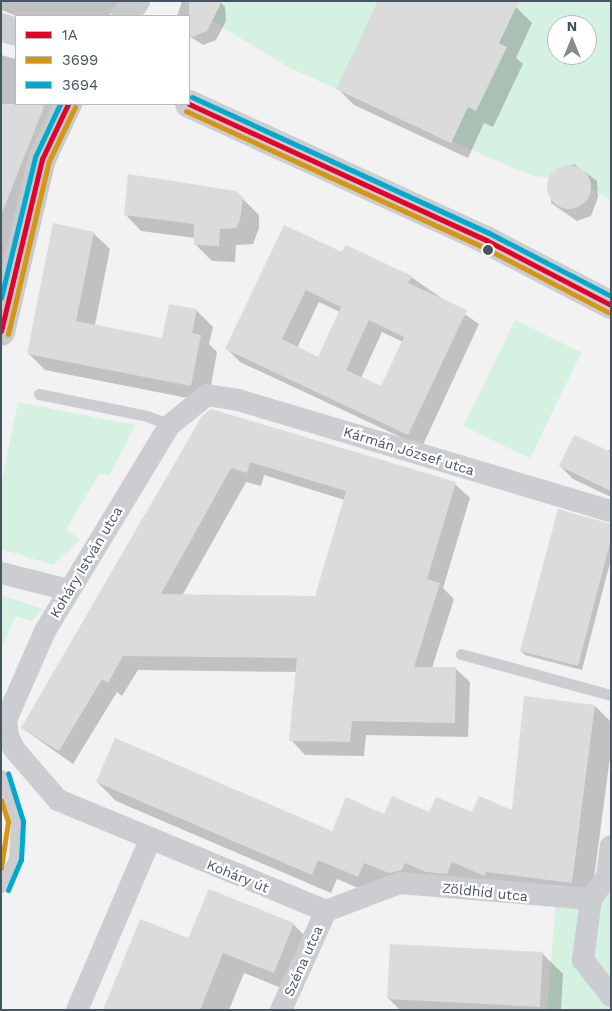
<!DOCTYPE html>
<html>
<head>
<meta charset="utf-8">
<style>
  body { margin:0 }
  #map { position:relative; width:612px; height:1011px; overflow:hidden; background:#f2f2f2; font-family:"Work Sans",sans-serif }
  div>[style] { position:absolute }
  .green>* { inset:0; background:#d5f1e1; transform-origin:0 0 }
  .shadow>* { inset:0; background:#0003 }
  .building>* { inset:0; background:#dbdbdc; transform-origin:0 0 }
  .round { border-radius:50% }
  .service>* { height:11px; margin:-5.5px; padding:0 5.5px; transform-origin:5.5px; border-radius:5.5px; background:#cbcdd0 }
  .minor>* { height:22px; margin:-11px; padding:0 11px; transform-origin:11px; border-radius:11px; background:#cbcdd0 }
  .tertiary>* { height:28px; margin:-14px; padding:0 14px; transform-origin:14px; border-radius:14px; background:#cbcdd0 }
  .secondary>* { height:28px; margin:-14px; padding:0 14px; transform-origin:14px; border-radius:14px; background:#cdcfd2 }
  .primary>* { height:28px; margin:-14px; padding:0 14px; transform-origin:14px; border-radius:14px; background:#c8cbce }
  .bus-1>* { height:5px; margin:-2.5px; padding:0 2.5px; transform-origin:2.5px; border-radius:2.5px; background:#e4002b }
  .bus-2>* { height:5px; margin:-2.5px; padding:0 2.5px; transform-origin:2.5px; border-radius:2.5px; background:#d49613 }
  .bus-3>* { height:5px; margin:-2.5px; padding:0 2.5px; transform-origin:2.5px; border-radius:2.5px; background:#00a9ce }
  .dots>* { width:14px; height:14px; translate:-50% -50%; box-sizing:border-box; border:2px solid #fff; border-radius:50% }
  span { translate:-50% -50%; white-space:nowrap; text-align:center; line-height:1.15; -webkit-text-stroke:4.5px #fff; paint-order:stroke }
  .street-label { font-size:14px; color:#48545f }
  .frame { position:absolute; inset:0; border:2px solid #48545f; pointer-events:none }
  .legend { position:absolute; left:15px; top:15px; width:175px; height:90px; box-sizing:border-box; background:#fff; border:1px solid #b6bbbf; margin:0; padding:6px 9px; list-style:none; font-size:15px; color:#48545f }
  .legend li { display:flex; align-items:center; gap:10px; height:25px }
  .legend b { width:25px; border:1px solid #b6bbbf }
  .north { position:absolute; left:547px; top:15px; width:50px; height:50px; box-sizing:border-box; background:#fff; border:1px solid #b6bbbf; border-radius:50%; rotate:0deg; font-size:14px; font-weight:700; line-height:20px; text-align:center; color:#48545f }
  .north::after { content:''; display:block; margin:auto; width:18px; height:22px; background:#848b92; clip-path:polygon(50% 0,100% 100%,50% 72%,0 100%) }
</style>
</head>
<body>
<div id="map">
  <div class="green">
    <i style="clip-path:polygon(evenodd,195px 1px,611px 1px,611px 200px,578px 180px,534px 176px,512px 168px,288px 67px,193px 9px,195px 1px,557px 25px,587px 25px,587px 55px,557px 55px,557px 25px)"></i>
    <i style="left:515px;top:320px;width:74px;height:118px;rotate:26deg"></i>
    <i style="clip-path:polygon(18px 402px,135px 425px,109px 476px,100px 473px,66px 529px,80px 540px,53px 565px,1px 549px,1px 484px)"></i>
    <i style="clip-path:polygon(1px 595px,43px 609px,32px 621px,16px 616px,1px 649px)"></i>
    <i style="clip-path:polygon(611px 846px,611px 1010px,547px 1010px,556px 899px,591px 899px)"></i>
  </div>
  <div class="shadow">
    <i style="clip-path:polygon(1px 1px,124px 1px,108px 16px,17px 16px,1px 10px)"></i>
    <i style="clip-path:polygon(182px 1px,219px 1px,225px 7px,226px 21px,216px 40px,203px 45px,189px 36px,189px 16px,177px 16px)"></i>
    <i style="clip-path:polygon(516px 7px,532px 23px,516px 58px,523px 64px,493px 127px,484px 123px,468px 158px,354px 105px,338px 89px)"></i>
    <i style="clip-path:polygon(1px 55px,16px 59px,16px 104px,64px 104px,1px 277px)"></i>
    <i style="clip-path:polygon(574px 164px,597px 181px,598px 197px,591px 216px,577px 221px,551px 203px,551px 181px,557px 170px)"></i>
    <i style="clip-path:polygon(236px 192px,259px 215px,259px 228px,253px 244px,236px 245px,235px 262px,212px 261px,195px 244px,195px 238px,141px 231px,125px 214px)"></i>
    <i style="clip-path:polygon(93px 233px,110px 249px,95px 325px,163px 339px,196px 310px,213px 327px,209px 344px,217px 352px,208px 402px,45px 370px,28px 353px)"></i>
    <i style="clip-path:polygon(evenodd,343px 254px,411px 277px,479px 324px,422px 447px,240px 362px,227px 349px,343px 254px,319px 302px,340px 312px,319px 358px,297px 348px,319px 302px,343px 254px,382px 332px,403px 342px,382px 388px,361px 378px,382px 332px)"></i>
    <i style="clip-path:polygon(evenodd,203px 417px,455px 484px,470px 498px,443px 588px,454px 599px,432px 668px,455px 668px,470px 682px,468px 737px,366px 735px,364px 756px,305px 755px,291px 740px,297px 672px,138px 670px,122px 696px,117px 692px,73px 764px,22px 728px,203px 417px,264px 475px,345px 500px,316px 598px,182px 596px,246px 482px,261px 486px,264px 475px)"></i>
    <i style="clip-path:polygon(611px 447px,611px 497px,573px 479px,560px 466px,608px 452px)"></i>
    <i style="clip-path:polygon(611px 524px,611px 559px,582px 670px,525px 655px,521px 651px)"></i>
    <i style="clip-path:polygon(595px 706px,611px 722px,611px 750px,591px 901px,425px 882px,377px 896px,337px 879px,331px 893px,116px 801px,97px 782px,332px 832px,385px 815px,513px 812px)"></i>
    <i style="clip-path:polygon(293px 924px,314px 945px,294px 993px,244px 973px,229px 1010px,104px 1010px,189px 940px)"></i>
    <i style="clip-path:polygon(542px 953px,563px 974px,561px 1010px,400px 1010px,388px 998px)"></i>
  </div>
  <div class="building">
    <i style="clip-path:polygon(189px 1px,222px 1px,207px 31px,189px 38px)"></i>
    <i style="clip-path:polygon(378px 1px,519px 1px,499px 43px,507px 47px,476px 111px,468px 107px,451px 143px,336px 89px)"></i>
    <i style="clip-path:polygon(1px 104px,45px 104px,2px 213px,1px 212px)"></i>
    <i class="round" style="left:547px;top:165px;width:44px;height:44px"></i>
    <i style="clip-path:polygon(128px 174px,236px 191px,243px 197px,240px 220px,236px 228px,220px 229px,219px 246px,194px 245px,194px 224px,124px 215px)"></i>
    <i style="clip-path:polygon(53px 223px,94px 232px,76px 321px,162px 338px,169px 304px,197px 309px,192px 333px,201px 335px,191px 386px,27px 354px)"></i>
    <i style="clip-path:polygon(evenodd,284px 225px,342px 252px,346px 245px,412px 276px,408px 283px,467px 310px,408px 435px,225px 349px,284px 225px,306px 290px,341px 307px,318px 357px,282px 339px,306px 290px,284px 225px,369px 320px,404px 337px,381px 386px,346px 370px,369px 320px)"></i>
    <i style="clip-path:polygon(evenodd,211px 409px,456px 482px,427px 579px,440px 583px,414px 667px,456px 667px,455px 723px,352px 721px,350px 742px,289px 741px,297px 658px,123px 656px,108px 683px,102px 679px,59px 751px,21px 728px,202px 416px,211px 409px,250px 462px,346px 491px,315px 596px,161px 594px,231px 468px,247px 473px,250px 462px)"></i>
    <i style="clip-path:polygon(574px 435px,611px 452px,611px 491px,559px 466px)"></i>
    <i style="clip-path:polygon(558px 509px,611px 524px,611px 539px,578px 666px,520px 651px)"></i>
    <i style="clip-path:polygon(524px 696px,595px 705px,572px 883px,486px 872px,484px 876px,452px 862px,447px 874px,426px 872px,405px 863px,402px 870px,389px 873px,364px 863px,358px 877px,318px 860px,312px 875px,96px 782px,115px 738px,332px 831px,346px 797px,384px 814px,392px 796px,429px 812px,436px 797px,472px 812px,479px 796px,512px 810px)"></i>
    <i style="clip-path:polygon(209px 889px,294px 923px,274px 973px,223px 953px,200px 1010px,103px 1010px,140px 919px,188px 938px)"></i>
    <i style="left:390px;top:944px;width:153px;height:55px;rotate:3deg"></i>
  </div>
  <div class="service">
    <i style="left:39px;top:394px;width:110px;rotate:11.5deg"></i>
    <i style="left:147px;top:416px;width:25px;rotate:21deg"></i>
    <i style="left:461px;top:654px;width:156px;rotate:15.3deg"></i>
    <i style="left:1px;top:775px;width:48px;rotate:71.9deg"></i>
    <i style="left:16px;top:821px;width:37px;rotate:93deg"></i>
    <i style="left:14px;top:858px;width:32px;rotate:114deg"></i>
  </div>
  <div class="minor">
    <i style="left:1px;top:573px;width:69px;rotate:14.2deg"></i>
    <i style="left:591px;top:899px;width:62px;rotate:97.5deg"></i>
    <i style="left:583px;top:960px;width:46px;rotate:52.1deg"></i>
    <i style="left:326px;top:911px;width:290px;rotate:-157.5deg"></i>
    <i style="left:58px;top:800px;width:67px;rotate:-130.8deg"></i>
    <i style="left:14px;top:749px;width:14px;rotate:-115deg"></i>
    <i style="left:8px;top:736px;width:16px;rotate:-97deg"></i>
    <i style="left:6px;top:720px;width:97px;rotate:-66.3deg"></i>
    <i style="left:45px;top:631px;width:241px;rotate:-58.8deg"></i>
    <i style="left:170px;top:425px;width:48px;rotate:-39deg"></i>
    <i style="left:207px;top:395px;width:31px;rotate:9deg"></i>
    <i style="left:238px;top:400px;width:389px;rotate:16.6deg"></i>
    <i style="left:326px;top:911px;width:79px;rotate:-20.7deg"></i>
    <i style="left:400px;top:883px;width:192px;rotate:4.8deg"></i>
    <i style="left:591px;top:899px;width:27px;rotate:-54deg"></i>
    <i style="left:607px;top:877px;width:31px;rotate:-83deg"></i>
    <i style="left:77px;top:1010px;width:185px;rotate:-66.8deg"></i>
    <i style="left:281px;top:1010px;width:109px;rotate:-65.6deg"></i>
  </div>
  <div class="tertiary">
    <i style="left:189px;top:104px;width:327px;rotate:24.6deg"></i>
    <i style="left:486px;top:240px;width:141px;rotate:27.5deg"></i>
  </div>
  <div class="secondary">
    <i style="left:1px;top:27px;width:16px;rotate:18deg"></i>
  </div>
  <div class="primary">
    <i style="left:125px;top:16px;width:19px;rotate:-54deg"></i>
    <i style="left:1px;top:332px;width:178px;rotate:-76.7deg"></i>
    <i style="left:42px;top:159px;width:61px;rotate:-64.7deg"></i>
  </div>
  <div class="bus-1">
    <i style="left:189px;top:104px;width:327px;rotate:24.6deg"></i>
    <i style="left:486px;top:240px;width:141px;rotate:27.5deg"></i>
    <i style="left:1px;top:331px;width:177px;rotate:-76.6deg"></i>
    <i style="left:42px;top:159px;width:61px;rotate:-64.7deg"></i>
  </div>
  <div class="bus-2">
    <i style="left:186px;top:111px;width:327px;rotate:24.6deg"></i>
    <i style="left:483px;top:247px;width:141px;rotate:27.5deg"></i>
    <i style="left:8px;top:334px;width:178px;rotate:-76.7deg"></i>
    <i style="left:49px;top:161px;width:60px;rotate:-64.3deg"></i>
    <i style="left:1px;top:800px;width:23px;rotate:72deg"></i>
    <i style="left:8px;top:822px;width:47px;rotate:98.7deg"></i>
  </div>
  <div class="bus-3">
    <i style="left:192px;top:97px;width:327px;rotate:24.6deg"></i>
    <i style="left:489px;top:233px;width:137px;rotate:27.3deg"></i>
    <i style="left:1px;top:298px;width:145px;rotate:-76.4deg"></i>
    <i style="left:35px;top:157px;width:59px;rotate:-64.7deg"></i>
    <i style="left:8px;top:890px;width:33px;rotate:-67deg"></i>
    <i style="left:21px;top:860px;width:39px;rotate:-87deg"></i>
    <i style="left:23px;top:821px;width:50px;rotate:-107.4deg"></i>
  </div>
  <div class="dots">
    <i style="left:488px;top:250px;background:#48545f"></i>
  </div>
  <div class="street-label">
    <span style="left:409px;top:451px;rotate:17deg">Kármán József utca</span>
    <span style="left:86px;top:562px;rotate:-59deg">Koháry István utca</span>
    <span style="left:238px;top:876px;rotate:22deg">Koháry út</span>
    <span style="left:485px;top:892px;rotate:6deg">Zöldhíd utca</span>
    <span style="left:303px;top:961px;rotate:-66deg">Széna utca</span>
  </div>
  <div class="frame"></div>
  <ul class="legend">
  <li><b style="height:6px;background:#e4002b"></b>1A</li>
  <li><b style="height:6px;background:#d49613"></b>3699</li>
  <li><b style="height:6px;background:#00a9ce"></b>3694</li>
  </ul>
  <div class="north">N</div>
</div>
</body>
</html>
